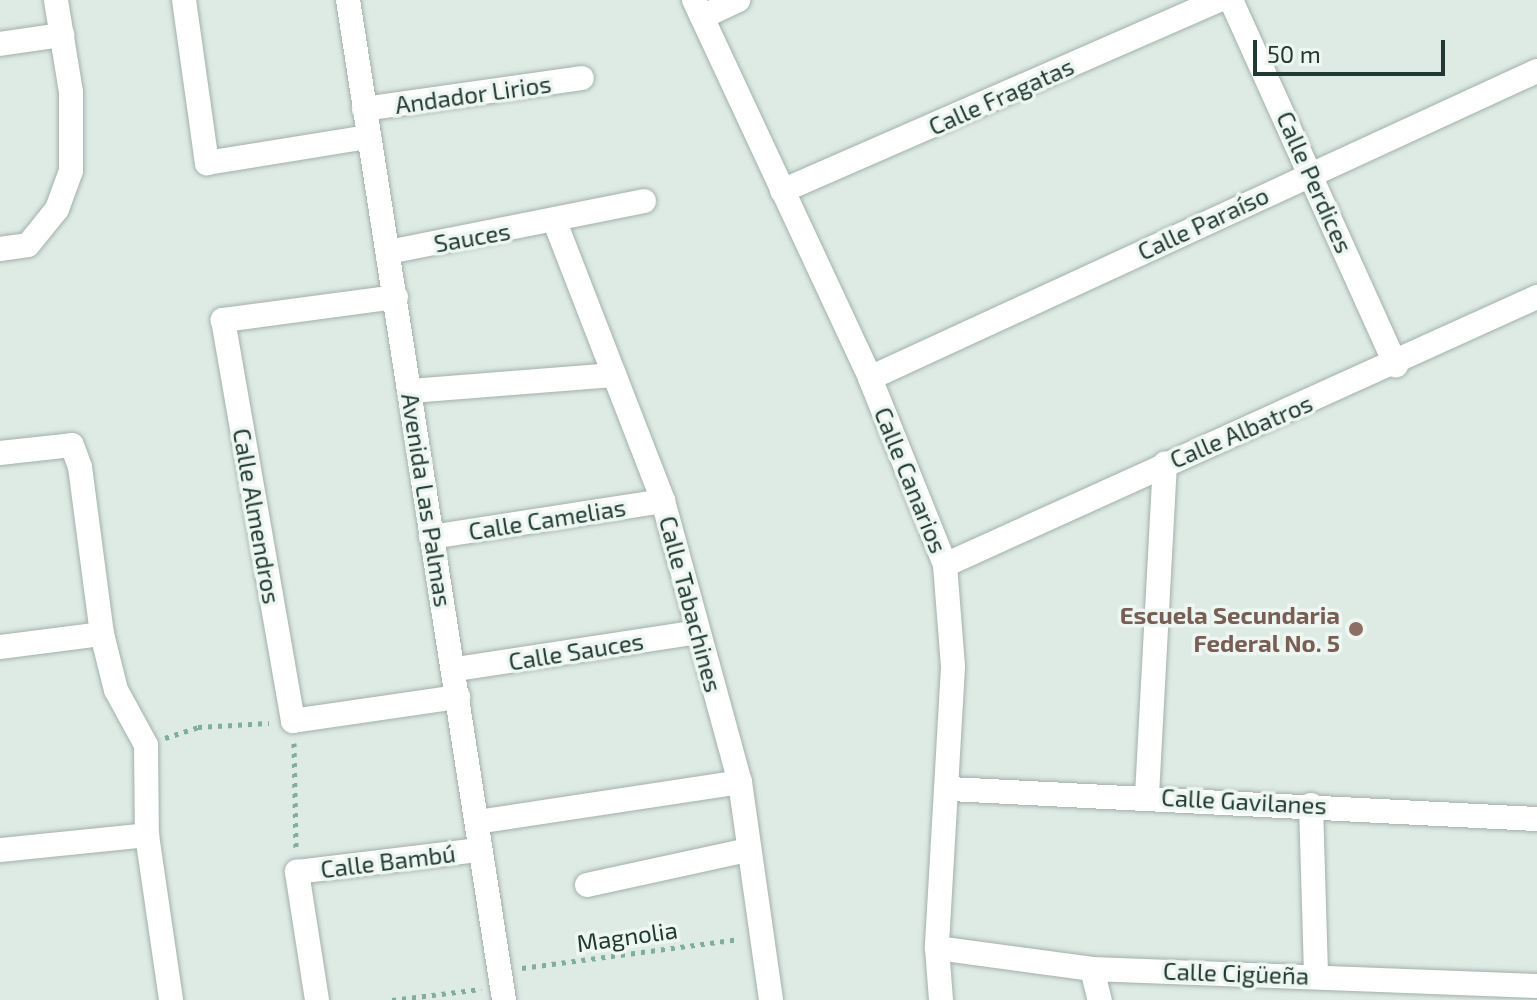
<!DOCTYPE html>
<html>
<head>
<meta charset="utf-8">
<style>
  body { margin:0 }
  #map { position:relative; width:1537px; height:1000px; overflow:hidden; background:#deeae4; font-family:"Exo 2",sans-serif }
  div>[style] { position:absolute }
  .path>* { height:5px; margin-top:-2.5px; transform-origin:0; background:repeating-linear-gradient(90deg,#7fad9e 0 4px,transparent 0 10px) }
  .roads { filter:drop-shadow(0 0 2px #a1b1ab) drop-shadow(0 0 2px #a1b1ab) }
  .minor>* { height:24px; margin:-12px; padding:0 12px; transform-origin:12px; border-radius:12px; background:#fff }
  .dots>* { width:22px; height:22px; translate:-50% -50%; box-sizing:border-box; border:4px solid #eef6f2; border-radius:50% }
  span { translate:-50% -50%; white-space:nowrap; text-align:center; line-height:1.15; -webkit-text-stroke:7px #eef6f2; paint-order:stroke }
  .street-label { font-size:24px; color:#203932 }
  .education-label { font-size:24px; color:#785e54; font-weight:700 }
  .right { translate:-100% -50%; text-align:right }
  .scale { position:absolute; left:1253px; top:40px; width:192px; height:36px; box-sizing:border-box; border:4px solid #203932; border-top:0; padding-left:10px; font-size:24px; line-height:28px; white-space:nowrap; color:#203932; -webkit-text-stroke:6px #eef6f2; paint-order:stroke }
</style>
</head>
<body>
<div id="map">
  <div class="path">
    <i style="left:165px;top:738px;width:35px;rotate:-18deg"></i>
    <i style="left:198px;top:727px;width:71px;rotate:-3.2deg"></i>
    <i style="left:294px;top:743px;width:106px;rotate:88.9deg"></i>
    <i style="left:522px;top:968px;width:218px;rotate:-7.6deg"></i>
    <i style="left:392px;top:1000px;width:90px;rotate:-7deg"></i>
  </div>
  <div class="roads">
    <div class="minor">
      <i style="left:184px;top:0;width:165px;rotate:82deg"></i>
      <i style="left:207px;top:163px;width:163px;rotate:-9.2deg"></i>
      <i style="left:348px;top:0;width:1012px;rotate:81.13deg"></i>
      <i style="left:694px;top:0;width:417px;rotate:65deg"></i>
      <i style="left:870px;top:378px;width:201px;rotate:68.1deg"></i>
      <i style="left:945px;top:565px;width:102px;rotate:85.5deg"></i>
      <i style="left:953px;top:667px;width:281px;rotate:93.3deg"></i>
      <i style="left:937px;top:948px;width:52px;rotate:85.6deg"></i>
      <i style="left:1231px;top:0;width:401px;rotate:65.7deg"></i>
      <i style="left:702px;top:17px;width:40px;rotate:-25deg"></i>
      <i style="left:0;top:44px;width:63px;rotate:-8.3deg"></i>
      <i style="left:364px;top:109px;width:220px;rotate:-8.1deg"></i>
      <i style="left:782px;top:191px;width:477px;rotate:-23.6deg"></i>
      <i style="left:555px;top:222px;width:299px;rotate:68.8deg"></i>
      <i style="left:663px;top:501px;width:291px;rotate:74.7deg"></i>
      <i style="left:740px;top:782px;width:220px;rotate:81.9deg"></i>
      <i style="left:0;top:249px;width:28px;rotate:-8deg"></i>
      <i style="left:28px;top:245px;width:46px;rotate:-51.1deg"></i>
      <i style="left:57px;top:209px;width:40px;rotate:-69.8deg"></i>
      <i style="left:71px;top:171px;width:79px;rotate:-90deg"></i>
      <i style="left:71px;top:92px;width:93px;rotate:-99.3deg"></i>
      <i style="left:389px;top:252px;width:260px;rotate:-11.3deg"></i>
      <i style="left:396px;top:297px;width:175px;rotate:172.4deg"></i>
      <i style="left:223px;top:320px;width:407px;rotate:80.1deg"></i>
      <i style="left:293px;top:721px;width:167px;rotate:-8.3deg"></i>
      <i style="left:870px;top:378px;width:734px;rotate:-24.72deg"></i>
      <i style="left:410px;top:391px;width:205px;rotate:-4.5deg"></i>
      <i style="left:0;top:453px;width:72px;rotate:-6.3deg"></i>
      <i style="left:72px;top:445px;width:23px;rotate:70deg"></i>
      <i style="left:80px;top:467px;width:168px;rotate:82.5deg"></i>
      <i style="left:102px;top:634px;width:58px;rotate:76deg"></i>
      <i style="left:116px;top:690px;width:63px;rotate:61.4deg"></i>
      <i style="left:146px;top:745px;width:90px;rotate:89.4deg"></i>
      <i style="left:147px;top:835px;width:167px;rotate:81.7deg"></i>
      <i style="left:431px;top:537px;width:235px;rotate:-8.8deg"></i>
      <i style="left:945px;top:565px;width:650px;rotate:-24.36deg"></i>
      <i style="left:0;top:647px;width:103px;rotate:-7.3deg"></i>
      <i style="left:456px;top:669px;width:244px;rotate:-8.7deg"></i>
      <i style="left:950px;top:789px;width:588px;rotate:2.93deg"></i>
      <i style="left:1147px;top:795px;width:332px;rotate:-86.9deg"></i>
      <i style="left:1311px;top:805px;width:170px;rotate:88.3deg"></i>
      <i style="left:477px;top:822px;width:266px;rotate:-8.6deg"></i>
      <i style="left:0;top:850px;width:148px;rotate:-5.8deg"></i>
      <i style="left:587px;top:885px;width:165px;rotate:-12.3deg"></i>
      <i style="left:937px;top:948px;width:156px;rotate:7.7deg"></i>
      <i style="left:1092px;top:969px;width:445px;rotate:2.2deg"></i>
      <i style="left:1092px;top:969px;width:32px;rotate:76deg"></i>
      <i style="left:317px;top:1000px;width:130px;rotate:-98.9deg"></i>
      <i style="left:297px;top:872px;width:184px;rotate:-6.9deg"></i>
    </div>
  </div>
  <div class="dots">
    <i style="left:1356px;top:629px;background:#8d6e63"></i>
  </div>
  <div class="street-label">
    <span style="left:473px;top:94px;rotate:-8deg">Andador Lirios</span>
    <span style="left:1001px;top:96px;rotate:-24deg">Calle Fragatas</span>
    <span style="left:1315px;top:182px;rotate:66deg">Calle Perdices</span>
    <span style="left:1203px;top:223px;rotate:-25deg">Calle Paraíso</span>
    <span style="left:472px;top:237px;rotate:-10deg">Sauces</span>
    <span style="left:1241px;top:431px;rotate:-23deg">Calle Albatros</span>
    <span style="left:911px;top:480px;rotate:68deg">Calle Canarios</span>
    <span style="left:427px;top:500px;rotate:81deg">Avenida Las Palmas</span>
    <span style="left:257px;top:516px;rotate:80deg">Calle Almendros</span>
    <span style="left:547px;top:519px;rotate:-9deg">Calle Camelias</span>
    <span style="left:691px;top:604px;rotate:75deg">Calle Tabachines</span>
    <span style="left:576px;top:651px;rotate:-9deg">Calle Sauces</span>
    <span style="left:1244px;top:801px;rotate:3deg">Calle Gavilanes</span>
    <span style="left:388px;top:861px;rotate:-7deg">Calle Bambú</span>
    <span style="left:627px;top:936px;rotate:-8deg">Magnolia</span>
    <span style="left:1236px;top:973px;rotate:2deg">Calle Cigüeña</span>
  </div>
  <div class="education-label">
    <span class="right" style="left:1340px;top:629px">Escuela Secundaria<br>Federal No. 5</span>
  </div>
  <div class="scale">50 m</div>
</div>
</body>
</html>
